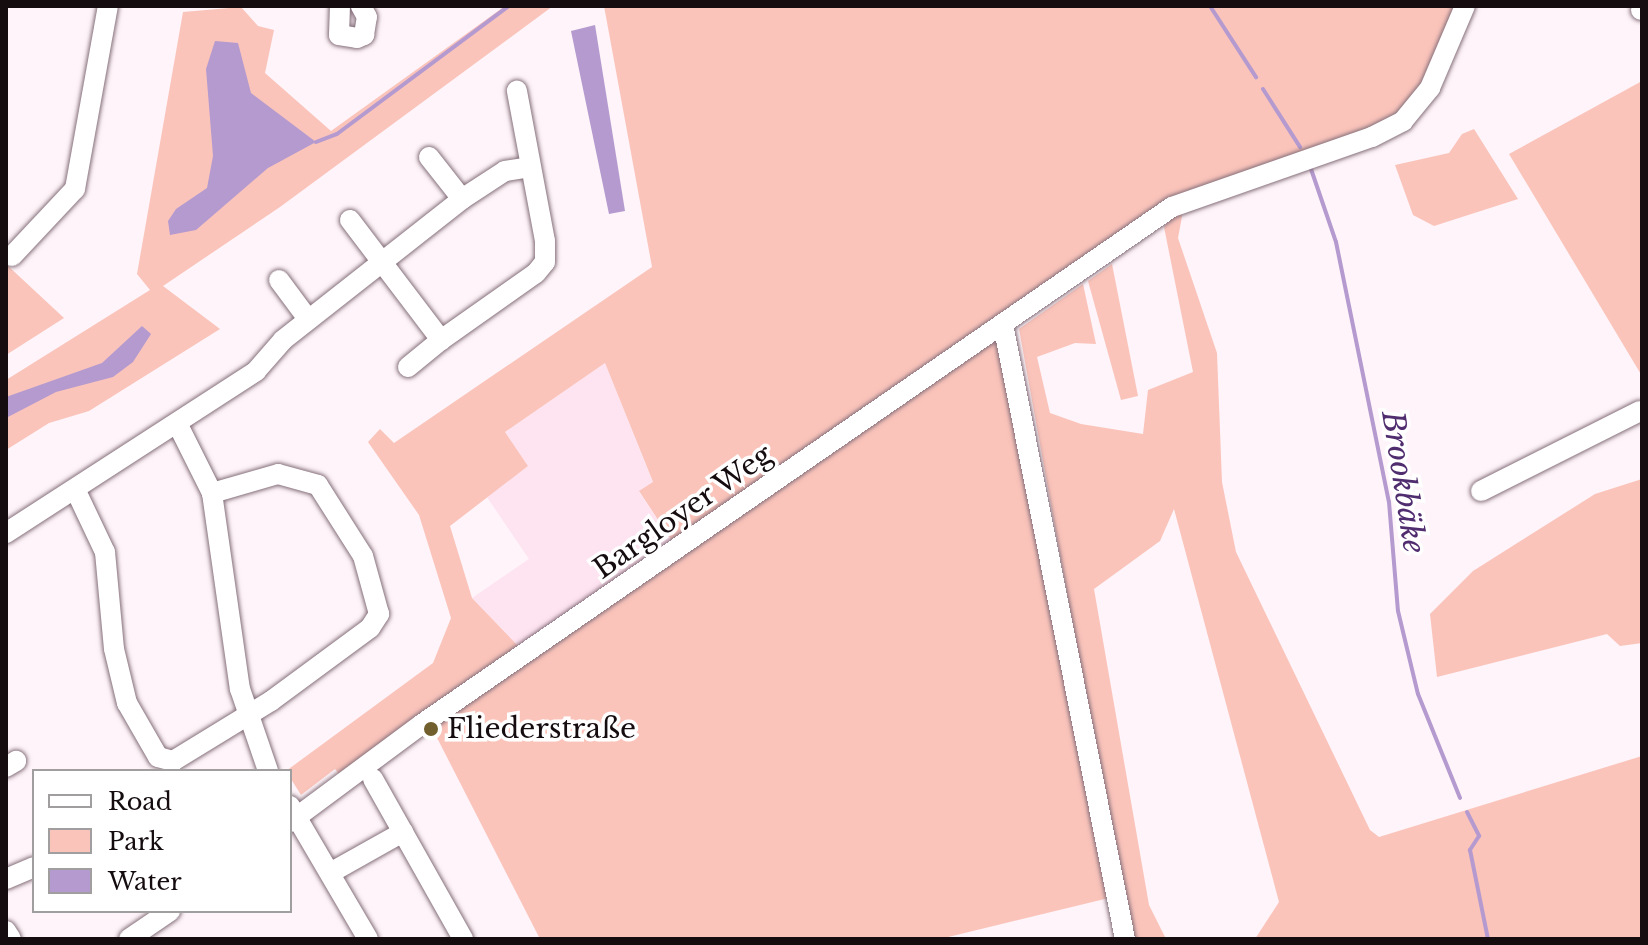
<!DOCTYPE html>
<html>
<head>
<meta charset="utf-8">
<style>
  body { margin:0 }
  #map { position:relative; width:1648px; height:945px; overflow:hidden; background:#fef4f9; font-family:"Libre Baskerville",serif }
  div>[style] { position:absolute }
  .built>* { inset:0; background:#fee3f0 }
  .green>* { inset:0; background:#fac4bb }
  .water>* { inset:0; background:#b49acf }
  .stream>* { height:4px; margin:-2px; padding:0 2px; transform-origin:2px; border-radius:2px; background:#b49acf }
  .roads { filter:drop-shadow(0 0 2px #856f7a) drop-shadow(0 0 2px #856f7a) }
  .minor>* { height:20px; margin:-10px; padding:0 10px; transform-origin:10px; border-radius:10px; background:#fff }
  .dots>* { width:22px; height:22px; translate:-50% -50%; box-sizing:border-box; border:4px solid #fff; border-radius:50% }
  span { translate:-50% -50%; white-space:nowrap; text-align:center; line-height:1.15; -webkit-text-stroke:7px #fff; paint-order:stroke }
  .street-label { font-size:28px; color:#150c10 }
  .poi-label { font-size:28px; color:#150c10 }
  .left { translate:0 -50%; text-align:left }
  .water-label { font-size:30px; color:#502d6e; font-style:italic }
  .frame { position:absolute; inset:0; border:8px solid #150c10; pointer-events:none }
  .legend { position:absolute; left:32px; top:769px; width:260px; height:144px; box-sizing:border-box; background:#fff; border:2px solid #a19e9f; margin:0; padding:10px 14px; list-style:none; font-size:24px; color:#150c10 }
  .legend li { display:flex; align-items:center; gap:16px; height:40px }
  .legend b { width:40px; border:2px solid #a19e9f }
</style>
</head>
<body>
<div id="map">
  <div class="built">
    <i style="clip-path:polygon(605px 363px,653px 483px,639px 492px,674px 544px,520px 648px,472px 598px,529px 559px,487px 497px,528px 466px,505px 432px)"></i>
  </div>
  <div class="green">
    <i style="clip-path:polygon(505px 6px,553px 6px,280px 207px,163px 286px,220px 329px,89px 411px,49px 423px,6px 450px,6px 380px,150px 290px,137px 274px,183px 12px,241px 7px,258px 26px,274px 30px,265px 73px,331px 131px)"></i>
    <i style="clip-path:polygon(604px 6px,1458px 6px,1423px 85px,1390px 120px,1237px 175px,674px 544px,639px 491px,653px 482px,605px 363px,505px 432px,528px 466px,450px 526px,472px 598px,520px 648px,340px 775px,335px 769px,301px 795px,286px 771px,433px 663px,451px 618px,419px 515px,368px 442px,380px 429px,394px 443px,652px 267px)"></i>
    <i style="clip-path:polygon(1642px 81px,1642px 376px,1509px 154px)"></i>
    <i style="clip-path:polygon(1474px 129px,1518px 199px,1434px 226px,1413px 215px,1395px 165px,1449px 153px,1462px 134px)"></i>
    <i style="clip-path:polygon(1183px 211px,1178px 238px,1217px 353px,1222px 482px,1236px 552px,1370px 830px,1379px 837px,1642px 756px,1642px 939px,1255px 939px,1279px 902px,1174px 509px,1160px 541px,1094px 589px,1149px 905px,1166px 939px,1130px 939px,1019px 329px,1083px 284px,1096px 344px,1075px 343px,1037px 357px,1050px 413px,1081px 424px,1143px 434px,1148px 390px,1193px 372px,1164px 227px,1175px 212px)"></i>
    <i style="clip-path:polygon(6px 264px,64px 318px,6px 355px)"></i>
    <i style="clip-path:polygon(1112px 264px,1138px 396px,1121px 400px,1088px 281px)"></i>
    <i style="clip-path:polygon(1000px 332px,1113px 897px,940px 939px,540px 939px,431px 726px)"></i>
    <i style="clip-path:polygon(1642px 479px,1642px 643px,1620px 646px,1607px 634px,1437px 677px,1430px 614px,1473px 571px,1595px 494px)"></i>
  </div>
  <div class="water">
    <i style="clip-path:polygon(595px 25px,625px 211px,609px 214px,571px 31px)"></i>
    <i style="clip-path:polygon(215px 41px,238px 43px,251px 93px,316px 142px,268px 168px,196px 230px,170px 235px,168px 221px,176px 209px,207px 188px,213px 156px,206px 69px)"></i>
    <i style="clip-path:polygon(142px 326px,151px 334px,133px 362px,113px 377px,56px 392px,6px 418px,6px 397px,102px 363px)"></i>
  </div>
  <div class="stream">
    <i style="left:1210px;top:6px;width:85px;rotate:57.1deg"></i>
    <i style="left:1263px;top:89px;width:69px;rotate:57.5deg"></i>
    <i style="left:316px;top:142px;width:22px;rotate:-21deg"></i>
    <i style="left:337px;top:134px;width:214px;rotate:-36.7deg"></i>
    <i style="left:1311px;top:169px;width:77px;rotate:71.1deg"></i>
    <i style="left:1336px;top:242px;width:265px;rotate:78.5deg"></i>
    <i style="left:1389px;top:502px;width:109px;rotate:85.3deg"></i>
    <i style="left:1398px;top:611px;width:85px;rotate:76.5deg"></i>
    <i style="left:1418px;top:694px;width:112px;rotate:68deg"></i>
    <i style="left:1467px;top:812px;width:27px;rotate:63deg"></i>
    <i style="left:1479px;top:836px;width:17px;rotate:123deg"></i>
    <i style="left:1470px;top:850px;width:91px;rotate:78.6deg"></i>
  </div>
  <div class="roads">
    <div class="minor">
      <i style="left:340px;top:6px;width:29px;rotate:92deg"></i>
      <i style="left:339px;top:35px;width:18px;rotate:9deg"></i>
      <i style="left:357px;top:38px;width:8px;rotate:-23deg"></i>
      <i style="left:364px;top:35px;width:18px;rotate:-81deg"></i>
      <i style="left:367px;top:17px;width:13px;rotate:-119deg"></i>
      <i style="left:1641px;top:10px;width:1px"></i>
      <i style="left:429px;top:157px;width:53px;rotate:51.8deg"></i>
      <i style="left:350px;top:220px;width:151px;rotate:52.8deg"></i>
      <i style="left:441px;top:340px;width:116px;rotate:-35.2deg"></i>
      <i style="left:536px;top:273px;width:14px;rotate:-51deg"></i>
      <i style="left:545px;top:262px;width:21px;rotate:-90deg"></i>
      <i style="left:545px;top:241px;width:153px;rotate:-100.6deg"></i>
      <i style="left:12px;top:256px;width:92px;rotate:-46.8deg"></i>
      <i style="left:75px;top:189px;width:186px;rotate:-79.8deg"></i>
      <i style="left:279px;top:280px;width:49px;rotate:53.4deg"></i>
      <i style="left:1003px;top:324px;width:627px;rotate:78.78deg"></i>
      <i style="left:408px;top:367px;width:43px;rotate:-39.3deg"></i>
      <i style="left:178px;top:425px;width:76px;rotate:63.4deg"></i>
      <i style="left:212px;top:493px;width:198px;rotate:81.9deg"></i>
      <i style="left:240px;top:689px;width:87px;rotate:71.1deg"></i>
      <i style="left:76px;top:491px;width:68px;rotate:64.6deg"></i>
      <i style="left:105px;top:552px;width:97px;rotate:84.7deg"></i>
      <i style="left:114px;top:649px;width:56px;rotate:76.5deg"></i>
      <i style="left:127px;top:703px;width:62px;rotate:60.1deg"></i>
      <i style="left:158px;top:757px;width:16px;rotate:15deg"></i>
      <i style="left:173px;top:761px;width:115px;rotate:-31.5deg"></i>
      <i style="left:271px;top:701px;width:123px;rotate:-36.4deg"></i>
      <i style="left:370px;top:628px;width:17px;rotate:-57deg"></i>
      <i style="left:379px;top:614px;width:60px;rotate:-105.4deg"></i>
      <i style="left:363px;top:556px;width:84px;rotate:-122.4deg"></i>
      <i style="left:318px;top:485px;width:41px;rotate:-164.6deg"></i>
      <i style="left:278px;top:474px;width:69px;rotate:163.9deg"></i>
      <i style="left:1481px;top:491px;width:178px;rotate:-26.7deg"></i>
      <i style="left:6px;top:533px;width:298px;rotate:-32.9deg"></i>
      <i style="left:256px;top:371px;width:41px;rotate:-48.9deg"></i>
      <i style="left:283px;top:340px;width:228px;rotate:-38.2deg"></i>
      <i style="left:462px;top:199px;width:51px;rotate:-33.1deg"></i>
      <i style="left:505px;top:171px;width:25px;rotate:-9deg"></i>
      <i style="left:6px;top:767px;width:12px;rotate:-31deg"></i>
      <i style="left:373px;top:779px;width:184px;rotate:60.6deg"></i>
      <i style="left:290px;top:806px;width:154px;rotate:59.6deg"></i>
      <i style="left:290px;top:822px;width:164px;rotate:-36.6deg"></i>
      <i style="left:422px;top:724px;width:911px;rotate:-34.58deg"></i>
      <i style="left:1172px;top:207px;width:212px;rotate:-19.3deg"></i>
      <i style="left:1372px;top:137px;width:35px;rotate:-27deg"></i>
      <i style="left:1403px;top:121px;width:43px;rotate:-50.7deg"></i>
      <i style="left:1430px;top:88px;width:89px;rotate:-66.9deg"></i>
      <i style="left:330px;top:873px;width:84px;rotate:-29.3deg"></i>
      <i style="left:6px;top:879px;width:30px;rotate:-23deg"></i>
      <i style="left:6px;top:931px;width:9px;rotate:58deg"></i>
      <i style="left:129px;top:939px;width:50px;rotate:-34.3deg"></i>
    </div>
  </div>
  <div class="dots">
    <i style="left:431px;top:729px;background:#71602e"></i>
  </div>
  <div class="street-label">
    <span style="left:683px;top:512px;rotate:-35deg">Bargloyer Weg</span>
  </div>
  <div class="poi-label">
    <span class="left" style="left:447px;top:729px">Fliederstraße</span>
  </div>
  <div class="water-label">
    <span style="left:1403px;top:482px;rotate:81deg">Brookbäke</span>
  </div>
  <div class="frame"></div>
  <ul class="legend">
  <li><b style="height:10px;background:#fff"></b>Road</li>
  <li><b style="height:22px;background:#fac4bb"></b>Park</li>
  <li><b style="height:22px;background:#b49acf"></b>Water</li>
  </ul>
</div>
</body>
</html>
